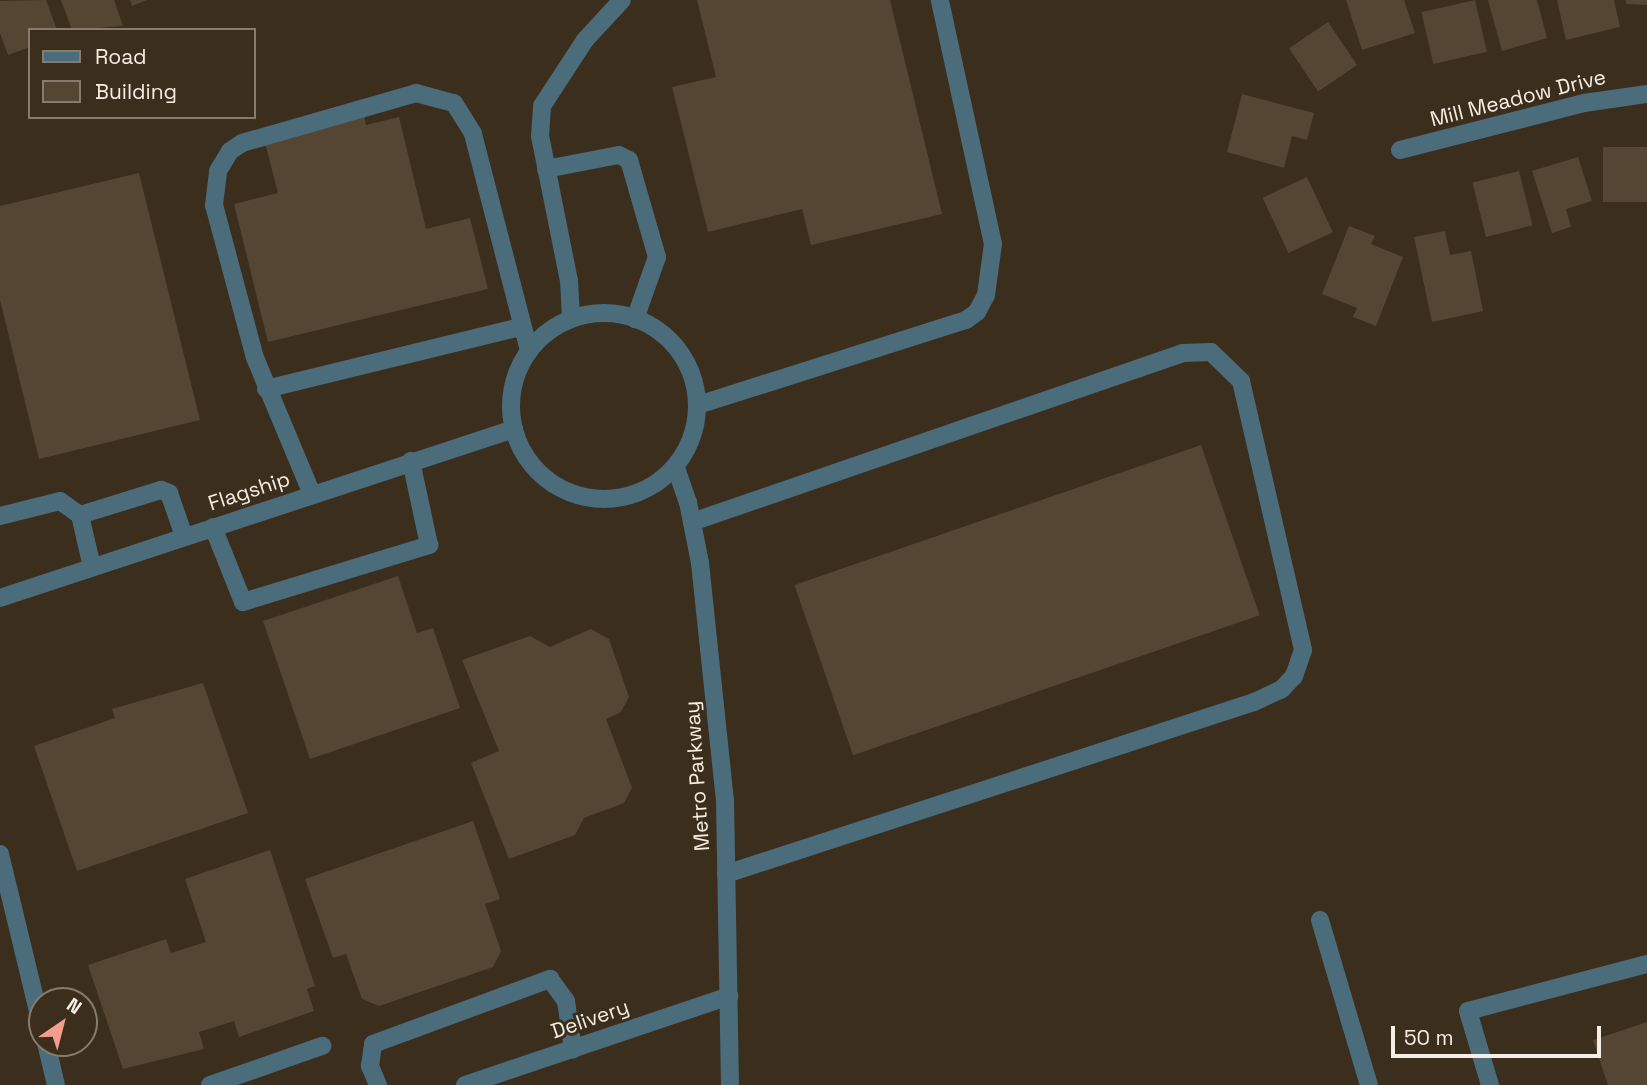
<!DOCTYPE html>
<html>
<head>
<meta charset="utf-8">
<style>
  body { margin:0 }
  #map { position:relative; width:1647px; height:1085px; overflow:hidden; background:#3b2e1d; font-family:"Space Grotesk",sans-serif }
  div>[style] { position:absolute }
  .building>* { inset:0; background:#554634; transform-origin:0 0 }
  .minor>* { height:18px; margin:-9px; padding:0 9px; transform-origin:9px; border-radius:9px; background:#4b6c7b }
  .minor>.ring { margin:-9px; padding:0; box-sizing:content-box; background:none; border:18px solid #4b6c7b; border-radius:50% }
  span { translate:-50% -50%; white-space:nowrap; text-align:center; line-height:1.15; -webkit-text-stroke:6px #3b2e1d; paint-order:stroke }
  .street-label { font-size:21px; color:#f7eee3 }
  .legend { position:absolute; left:28px; top:28px; width:228px; height:91px; box-sizing:border-box; background:#3b2e1d; border:2px solid #867b6c; margin:0; padding:9px 12px; list-style:none; font-size:21px; color:#f7eee3 }
  .legend li { display:flex; align-items:center; gap:14px; height:35px }
  .legend b { width:35px; border:2px solid #867b6c }
  .north { position:absolute; left:28px; top:987px; width:70px; height:70px; box-sizing:border-box; background:#3b2e1d; border:2px solid #867b6c; border-radius:50%; rotate:35deg; font-size:19px; font-weight:700; line-height:28px; text-align:center; color:#f7eee3 }
  .north::after { content:''; display:block; margin:auto; width:24px; height:32px; background:#f49d8c; clip-path:polygon(50% 0,100% 100%,50% 72%,0 100%) }
  .scale { position:absolute; left:1391px; top:1026px; width:210px; height:32px; box-sizing:border-box; border:4px solid #f7eee3; border-top:0; padding-left:9px; font-size:21px; line-height:24px; white-space:nowrap; color:#f7eee3; -webkit-text-stroke:5px #3b2e1d; paint-order:stroke }
</style>
</head>
<body>
<div id="map">
  <div class="building">
    <i style="clip-path:polygon(46px 0,57px 30px,30px 30px,30px 47px,8px 55px,0 33px,0 1px)"></i>
    <i style="clip-path:polygon(61px 0,114px 0,123px 26px,72px 30px)"></i>
    <i style="clip-path:polygon(130px 0,147px 0,132px 6px)"></i>
    <i style="clip-path:polygon(697px 0,890px 0,942px 214px,811px 245px,802px 209px,708px 232px,672px 87px,716px 77px)"></i>
    <i style="clip-path:polygon(1346px 0,1404px 0,1415px 33px,1362px 50px)"></i>
    <i style="left:1475px;top:0;width:53px;height:55px;rotate:77deg"></i>
    <i style="clip-path:polygon(1488px 0,1537px 0,1547px 38px,1502px 51px)"></i>
    <i style="clip-path:polygon(1557px 0,1614px 0,1620px 27px,1566px 40px)"></i>
    <i style="clip-path:polygon(1626px 0,1647px 0,1647px 5px,1626px 4px)"></i>
    <i style="left:1328px;top:22px;width:52px;height:47px;rotate:56deg"></i>
    <i style="clip-path:polygon(1242px 94px,1314px 113px,1307px 140px,1292px 136px,1284px 168px,1227px 152px)"></i>
    <i style="clip-path:polygon(364px 115px,366px 125px,399px 117px,426px 229px,470px 218px,488px 289px,268px 342px,234px 204px,278px 193px,264px 139px)"></i>
    <i style="left:1647px;top:147px;width:55px;height:44px;rotate:90deg"></i>
    <i style="clip-path:polygon(1578px 157px,1592px 201px,1566px 209px,1571px 227px,1552px 233px,1532px 171px)"></i>
    <i style="left:1519px;top:171px;width:56px;height:48px;rotate:76deg"></i>
    <i style="clip-path:polygon(139px 173px,200px 420px,39px 459px,0 300px,0 206px)"></i>
    <i style="left:1307px;top:177px;width:61px;height:49px;rotate:65deg"></i>
    <i style="clip-path:polygon(1349px 226px,1375px 236px,1371px 244px,1403px 257px,1376px 326px,1353px 317px,1357px 308px,1322px 294px)"></i>
    <i style="clip-path:polygon(1445px 231px,1450px 255px,1471px 251px,1483px 311px,1432px 322px,1414px 237px)"></i>
    <i style="left:1201px;top:445px;width:180px;height:430px;rotate:71deg"></i>
    <i style="clip-path:polygon(398px 576px,417px 633px,433px 628px,460px 708px,310px 759px,263px 621px)"></i>
    <i style="clip-path:polygon(591px 629px,609px 639px,629px 697px,621px 712px,606px 719px,632px 788px,624px 803px,584px 818px,575px 835px,509px 859px,471px 763px,499px 751px,462px 660px,530px 636px,550px 647px)"></i>
    <i style="clip-path:polygon(203px 683px,248px 813px,77px 871px,34px 746px,115px 718px,112px 709px)"></i>
    <i style="clip-path:polygon(473px 821px,500px 899px,485px 904px,501px 951px,493px 967px,379px 1006px,362px 999px,346px 954px,333px 958px,305px 879px)"></i>
    <i style="clip-path:polygon(270px 850px,315px 986px,307px 989px,314px 1011px,239px 1037px,234px 1021px,199px 1032px,204px 1049px,123px 1069px,88px 965px,166px 939px,171px 953px,206px 942px,185px 879px)"></i>
    <i style="clip-path:polygon(1647px 1022px,1647px 1085px,1608px 1085px,1593px 1040px)"></i>
  </div>
  <div class="minor">
    <i style="left:1400px;top:150px;width:190px;rotate:-14.3deg"></i>
    <i style="left:1584px;top:103px;width:64px;rotate:-8.1deg"></i>
    <i style="left:546px;top:169px;width:74px;rotate:-10.9deg"></i>
    <i style="left:619px;top:155px;width:11px;rotate:27deg"></i>
    <i style="left:629px;top:160px;width:101px;rotate:73.9deg"></i>
    <i style="left:657px;top:257px;width:66px;rotate:109.5deg"></i>
    <i class="ring" style="left:511px;top:313px;width:168px;height:168px"></i>
    <i style="left:571px;top:318px;width:37px;rotate:-93deg"></i>
    <i style="left:569px;top:281px;width:148px;rotate:-101.3deg"></i>
    <i style="left:540px;top:136px;width:30px;rotate:-86deg"></i>
    <i style="left:542px;top:106px;width:79px;rotate:-56.9deg"></i>
    <i style="left:585px;top:40px;width:54px;rotate:-47.2deg"></i>
    <i style="left:266px;top:389px;width:262px;rotate:-13.7deg"></i>
    <i style="left:698px;top:405px;width:281px;rotate:-17.6deg"></i>
    <i style="left:966px;top:320px;width:14px;rotate:-36deg"></i>
    <i style="left:977px;top:312px;width:19px;rotate:-62deg"></i>
    <i style="left:986px;top:295px;width:51px;rotate:-82.2deg"></i>
    <i style="left:993px;top:244px;width:250px;rotate:-102.3deg"></i>
    <i style="left:676px;top:468px;width:36px;rotate:71deg"></i>
    <i style="left:688px;top:502px;width:62px;rotate:78.9deg"></i>
    <i style="left:700px;top:563px;width:238px;rotate:84deg"></i>
    <i style="left:725px;top:800px;width:285px;rotate:89deg"></i>
    <i style="left:312px;top:494px;width:147px;rotate:-112.7deg"></i>
    <i style="left:255px;top:358px;width:158px;rotate:-105deg"></i>
    <i style="left:214px;top:205px;width:34px;rotate:-83deg"></i>
    <i style="left:218px;top:171px;width:23px;rotate:-59deg"></i>
    <i style="left:230px;top:151px;width:14px;rotate:-34deg"></i>
    <i style="left:242px;top:143px;width:181px;rotate:-16deg"></i>
    <i style="left:416px;top:93px;width:39px;rotate:15deg"></i>
    <i style="left:454px;top:103px;width:36px;rotate:58deg"></i>
    <i style="left:473px;top:134px;width:224px;rotate:75.5deg"></i>
    <i style="left:80px;top:515px;width:85px;rotate:-17.2deg"></i>
    <i style="left:161px;top:490px;width:9px;rotate:21deg"></i>
    <i style="left:169px;top:493px;width:46px;rotate:70.8deg"></i>
    <i style="left:0;top:516px;width:62px;rotate:-14deg"></i>
    <i style="left:60px;top:501px;width:24px;rotate:35deg"></i>
    <i style="left:80px;top:515px;width:53px;rotate:77deg"></i>
    <i style="left:692px;top:522px;width:519px;rotate:-18.99deg"></i>
    <i style="left:1183px;top:353px;width:28px;rotate:-2deg"></i>
    <i style="left:1211px;top:352px;width:42px;rotate:44deg"></i>
    <i style="left:1241px;top:381px;width:276px;rotate:77deg"></i>
    <i style="left:1303px;top:650px;width:28px;rotate:109deg"></i>
    <i style="left:1294px;top:676px;width:18px;rotate:133deg"></i>
    <i style="left:1282px;top:689px;width:31px;rotate:155deg"></i>
    <i style="left:1254px;top:702px;width:555px;rotate:161.96deg"></i>
    <i style="left:213px;top:527px;width:81px;rotate:68.2deg"></i>
    <i style="left:243px;top:602px;width:195px;rotate:-17deg"></i>
    <i style="left:429px;top:545px;width:86px;rotate:-102.1deg"></i>
    <i style="left:0;top:598px;width:541px;rotate:-18.2deg"></i>
    <i style="left:0;top:854px;width:178px;rotate:76.4deg"></i>
    <i style="left:1320px;top:920px;width:172px;rotate:73.5deg"></i>
    <i style="left:46px;top:1043px;width:43px;rotate:76.6deg"></i>
    <i style="left:210px;top:1085px;width:119px;rotate:-19.2deg"></i>
    <i style="left:378px;top:1085px;width:21px;rotate:-113deg"></i>
    <i style="left:370px;top:1066px;width:22px;rotate:-82deg"></i>
    <i style="left:373px;top:1044px;width:189px;rotate:-20.2deg"></i>
    <i style="left:550px;top:979px;width:27px;rotate:54deg"></i>
    <i style="left:566px;top:1001px;width:49px;rotate:81.7deg"></i>
    <i style="left:465px;top:1085px;width:279px;rotate:-18.6deg"></i>
    <i style="left:1490px;top:1085px;width:77px;rotate:-106.6deg"></i>
    <i style="left:1468px;top:1011px;width:185px;rotate:-14.7deg"></i>
  </div>
  <div class="street-label">
    <span style="left:1518px;top:98px;rotate:-14deg">Mill Meadow Drive</span>
    <span style="left:249px;top:491px;rotate:-18deg">Flagship</span>
    <span style="left:697px;top:776px;rotate:-94deg">Metro Parkway</span>
    <span style="left:590px;top:1019px;rotate:-19deg">Delivery</span>
  </div>
  <ul class="legend">
  <li><b style="height:9px;background:#4b6c7b"></b>Road</li>
  <li><b style="height:19px;background:#554634"></b>Building</li>
  </ul>
  <div class="north">N</div>
  <div class="scale">50 m</div>
</div>
</body>
</html>
